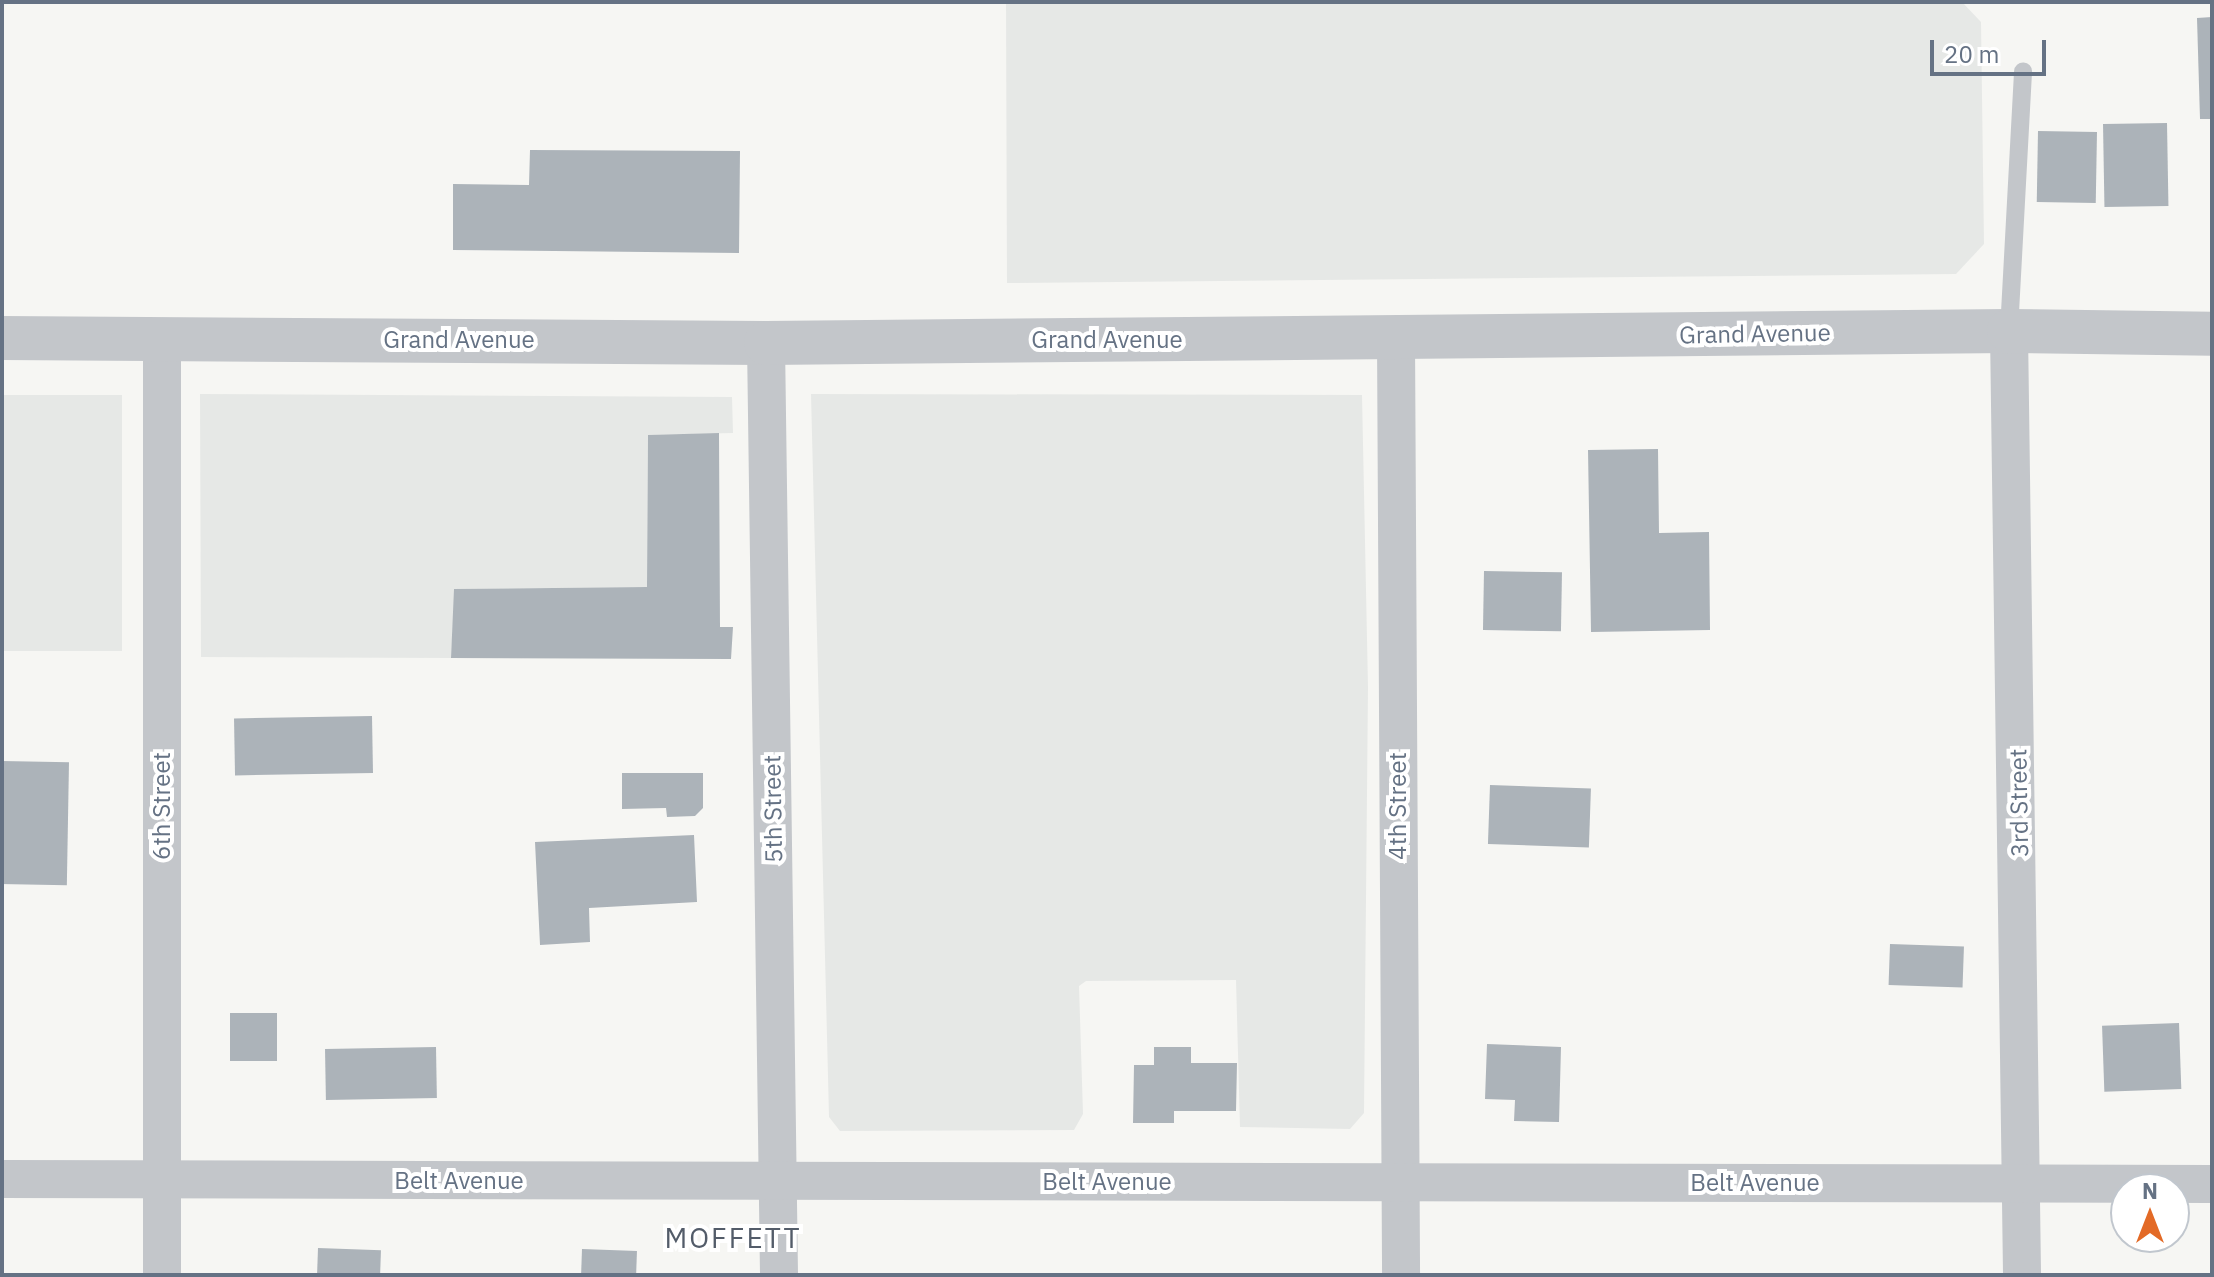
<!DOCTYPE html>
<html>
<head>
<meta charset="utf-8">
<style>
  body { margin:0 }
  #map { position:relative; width:2214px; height:1277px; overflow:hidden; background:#f6f6f3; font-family:"IBM Plex Sans",sans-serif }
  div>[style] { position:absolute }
  .built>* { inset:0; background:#e6e8e6; transform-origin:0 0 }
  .building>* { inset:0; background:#acb3b9; transform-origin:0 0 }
  .service>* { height:18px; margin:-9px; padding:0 9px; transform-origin:9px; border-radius:9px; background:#c3c6ca }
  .minor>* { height:38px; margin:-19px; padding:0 19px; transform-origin:19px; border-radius:19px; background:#c3c6ca }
  .tertiary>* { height:44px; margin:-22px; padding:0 22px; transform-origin:22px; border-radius:22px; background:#c3c6ca }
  span { translate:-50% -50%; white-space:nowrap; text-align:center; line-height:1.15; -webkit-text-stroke:8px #fff; paint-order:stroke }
  .street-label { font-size:24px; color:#657284 }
  .quarter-label { font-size:28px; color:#535c69; letter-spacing:2px }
  .frame { position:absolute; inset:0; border:4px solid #657284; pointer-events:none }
  .north { position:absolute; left:2110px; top:1173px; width:80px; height:80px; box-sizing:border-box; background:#fff; border:2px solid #c1c7ce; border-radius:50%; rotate:0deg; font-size:22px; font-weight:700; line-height:32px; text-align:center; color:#657284 }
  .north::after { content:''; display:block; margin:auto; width:28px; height:36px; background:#e36a26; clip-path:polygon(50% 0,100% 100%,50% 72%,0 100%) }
  .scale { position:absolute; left:1930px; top:40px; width:116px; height:36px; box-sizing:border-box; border:4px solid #657284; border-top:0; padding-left:10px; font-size:24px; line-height:28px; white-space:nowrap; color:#657284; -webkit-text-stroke:6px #fff; paint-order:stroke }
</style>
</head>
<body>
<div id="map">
  <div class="built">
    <i style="clip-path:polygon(1006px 2px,1962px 2px,1981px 22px,1984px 244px,1956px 274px,1007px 283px)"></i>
    <i style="clip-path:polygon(200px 394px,732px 397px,733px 433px,648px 435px,647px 587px,455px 589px,451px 658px,201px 657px)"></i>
    <i style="clip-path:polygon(811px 394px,1362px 395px,1368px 687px,1364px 1113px,1350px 1129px,1240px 1127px,1236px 980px,1086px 981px,1079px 986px,1083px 1114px,1074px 1130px,840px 1131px,829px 1117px)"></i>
    <i style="left:122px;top:395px;width:256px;height:120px;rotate:90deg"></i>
  </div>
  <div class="building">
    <i style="clip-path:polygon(2212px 17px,2212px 119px,2200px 119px,2197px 18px)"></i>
    <i style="left:2167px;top:123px;width:83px;height:64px;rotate:89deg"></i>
    <i style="left:2038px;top:131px;width:59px;height:71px;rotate:1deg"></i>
    <i style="clip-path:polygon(530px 150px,740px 151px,739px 253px,453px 250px,453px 184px,529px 185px)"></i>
    <i style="clip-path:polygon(719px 433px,720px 627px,733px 627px,731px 659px,451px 658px,454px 589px,647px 587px,648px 435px)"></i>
    <i style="clip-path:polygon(1658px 449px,1659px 533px,1709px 532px,1710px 630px,1591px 632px,1588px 450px)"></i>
    <i style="left:1484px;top:571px;width:78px;height:59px;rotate:1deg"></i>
    <i style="left:372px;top:716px;width:57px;height:138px;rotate:89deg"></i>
    <i style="left:2px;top:761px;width:67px;height:123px;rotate:1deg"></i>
    <i style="clip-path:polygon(622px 773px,703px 773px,703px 808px,695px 816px,667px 817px,666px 808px,622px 809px)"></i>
    <i style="left:1490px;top:785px;width:101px;height:59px;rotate:2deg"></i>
    <i style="clip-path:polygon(694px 835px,697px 902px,589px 908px,590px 942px,540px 945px,535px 842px)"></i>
    <i style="left:1890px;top:944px;width:74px;height:41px;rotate:2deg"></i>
    <i style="left:230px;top:1013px;width:47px;height:48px"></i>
    <i style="left:2179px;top:1023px;width:66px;height:77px;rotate:88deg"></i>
    <i style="clip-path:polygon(1487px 1044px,1561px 1047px,1559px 1122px,1514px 1121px,1515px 1100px,1485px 1099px)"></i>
    <i style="left:436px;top:1047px;width:51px;height:111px;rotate:89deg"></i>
    <i style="clip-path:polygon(1154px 1047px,1191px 1047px,1191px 1063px,1237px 1063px,1236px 1111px,1174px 1111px,1174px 1123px,1133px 1123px,1134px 1065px,1154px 1065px)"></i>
    <i style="left:318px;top:1248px;width:63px;height:27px;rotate:2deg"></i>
    <i style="left:582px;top:1249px;width:55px;height:26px;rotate:2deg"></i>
  </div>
  <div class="service">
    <i style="left:2009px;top:331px;width:260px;rotate:-86.9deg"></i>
  </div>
  <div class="minor">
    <i style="left:2009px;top:331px;width:944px;rotate:89.21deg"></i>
    <i style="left:1396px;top:338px;width:937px;rotate:89.69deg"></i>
    <i style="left:766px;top:343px;width:932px;rotate:89.2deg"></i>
    <i style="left:2px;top:1179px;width:2210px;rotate:0.13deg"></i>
    <i style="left:162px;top:1275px;width:937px;rotate:-90deg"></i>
  </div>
  <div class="tertiary">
    <i style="left:2px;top:338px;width:764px;rotate:0.37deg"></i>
    <i style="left:766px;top:343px;width:1243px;rotate:-0.55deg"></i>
    <i style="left:2009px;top:331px;width:203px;rotate:0.8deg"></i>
  </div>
  <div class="street-label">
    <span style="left:1755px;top:334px;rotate:-1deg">Grand Avenue</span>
    <span style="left:459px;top:340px">Grand Avenue</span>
    <span style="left:1107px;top:340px">Grand Avenue</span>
    <span style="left:2019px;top:803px;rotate:-91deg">3rd Street</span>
    <span style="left:162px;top:806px;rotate:-90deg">6th Street</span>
    <span style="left:1398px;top:806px;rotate:-90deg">4th Street</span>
    <span style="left:773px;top:809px;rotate:-91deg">5th Street</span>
    <span style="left:459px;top:1181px">Belt Avenue</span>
    <span style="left:1107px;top:1182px">Belt Avenue</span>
    <span style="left:1755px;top:1183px">Belt Avenue</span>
  </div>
  <div class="quarter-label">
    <span style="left:733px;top:1238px">MOFFETT</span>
  </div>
  <div class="frame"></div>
  <div class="north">N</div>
  <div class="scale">20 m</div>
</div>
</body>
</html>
